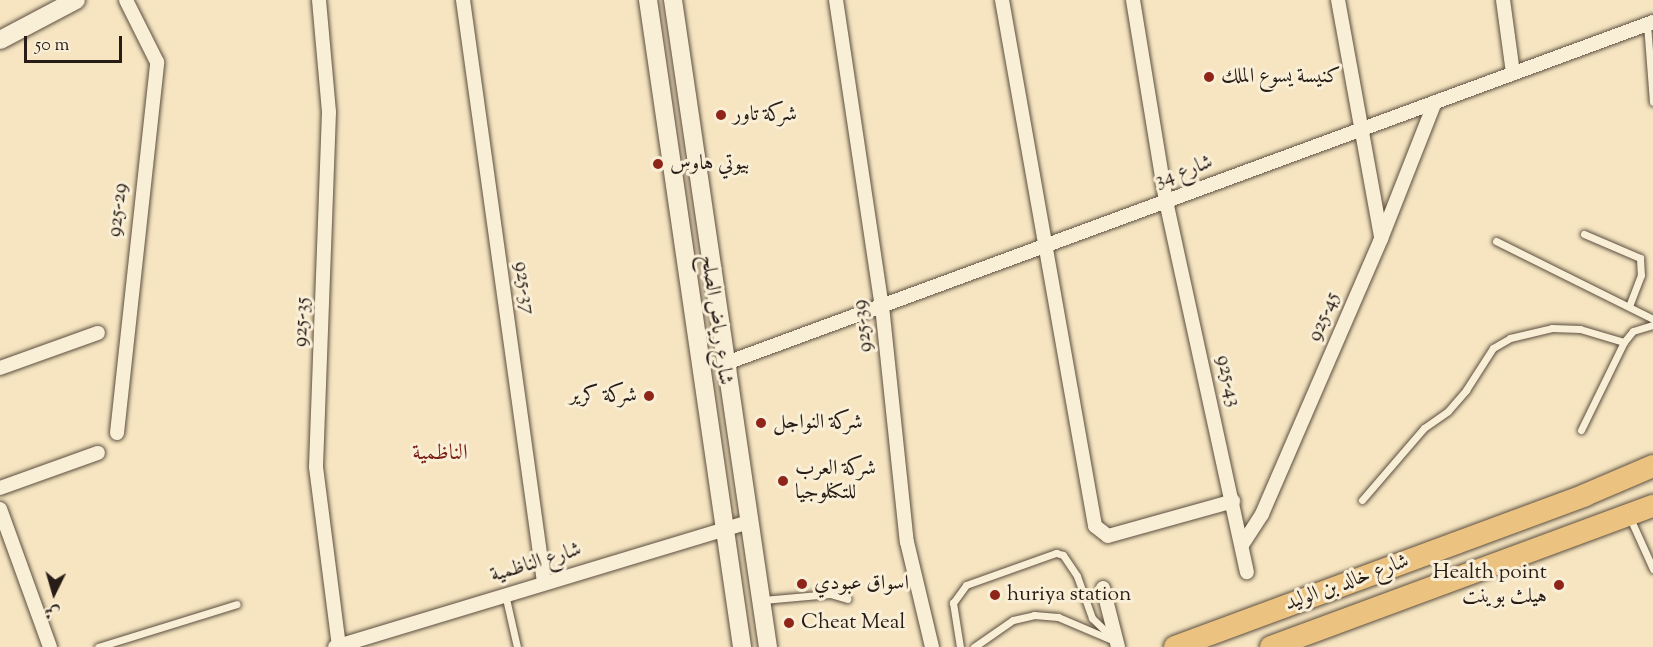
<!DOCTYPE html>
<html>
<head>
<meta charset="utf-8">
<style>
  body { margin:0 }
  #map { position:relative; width:1653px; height:647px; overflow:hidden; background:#f6e5c0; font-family:"Sorts Mill Goudy",Amiri,serif }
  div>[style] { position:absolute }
  .roads { filter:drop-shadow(0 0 2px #5b4e40) drop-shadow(0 0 2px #5b4e40) }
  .service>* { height:7px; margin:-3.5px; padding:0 3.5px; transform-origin:3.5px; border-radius:3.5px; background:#f9eed6 }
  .minor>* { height:14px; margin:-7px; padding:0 7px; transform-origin:7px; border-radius:7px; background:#f9eed6 }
  .tertiary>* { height:18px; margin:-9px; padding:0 9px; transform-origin:9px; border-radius:9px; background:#f9eed6 }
  .primary>* { height:22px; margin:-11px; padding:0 11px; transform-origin:11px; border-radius:11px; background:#ebc280 }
  .dots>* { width:16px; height:16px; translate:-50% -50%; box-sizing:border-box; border:3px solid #f9eed6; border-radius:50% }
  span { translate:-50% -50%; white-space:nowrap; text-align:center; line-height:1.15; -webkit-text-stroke:6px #f9eed6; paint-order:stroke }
  .poi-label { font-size:21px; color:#271c16 }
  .left { translate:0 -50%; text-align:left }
  .right { translate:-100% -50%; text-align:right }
  .street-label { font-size:21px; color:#271c16 }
  .neighbourhood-label { font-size:22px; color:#7a1f14 }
  .north { position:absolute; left:24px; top:563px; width:60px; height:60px; -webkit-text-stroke:4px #f9eed6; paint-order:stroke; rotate:185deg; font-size:16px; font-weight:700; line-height:24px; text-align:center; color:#271c16 }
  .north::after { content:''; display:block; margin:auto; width:21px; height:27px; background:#271c16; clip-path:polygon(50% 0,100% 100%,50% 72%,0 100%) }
  .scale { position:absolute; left:24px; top:36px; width:98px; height:27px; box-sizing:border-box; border:3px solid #271c16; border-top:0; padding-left:8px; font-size:18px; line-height:21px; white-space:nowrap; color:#271c16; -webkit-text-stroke:4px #f9eed6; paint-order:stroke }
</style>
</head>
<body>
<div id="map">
  <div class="roads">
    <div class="service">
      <i style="left:1647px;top:24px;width:78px;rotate:85.6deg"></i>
      <i style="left:1584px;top:234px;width:61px;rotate:23.2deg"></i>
      <i style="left:1640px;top:258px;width:17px;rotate:87deg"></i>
      <i style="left:1641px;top:275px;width:33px;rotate:111deg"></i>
      <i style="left:1496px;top:241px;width:175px;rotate:26.4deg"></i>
      <i style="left:1581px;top:430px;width:98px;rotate:-64deg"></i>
      <i style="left:1624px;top:342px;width:14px;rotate:-51deg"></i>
      <i style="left:1633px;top:331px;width:21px;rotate:-17deg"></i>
      <i style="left:1362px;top:500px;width:95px;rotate:-49.3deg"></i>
      <i style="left:1424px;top:428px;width:29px;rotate:-35deg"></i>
      <i style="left:1448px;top:411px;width:28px;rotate:-49deg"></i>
      <i style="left:1466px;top:390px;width:50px;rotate:-57.3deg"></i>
      <i style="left:1493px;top:348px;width:20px;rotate:-30deg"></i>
      <i style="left:1510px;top:338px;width:43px;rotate:-13.4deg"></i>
      <i style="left:1552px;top:328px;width:28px;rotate:2deg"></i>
      <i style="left:1580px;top:329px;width:46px;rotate:16.5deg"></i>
      <i style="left:1630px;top:518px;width:56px;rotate:65.7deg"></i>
      <i style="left:505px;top:594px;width:54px;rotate:77.2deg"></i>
      <i style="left:763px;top:600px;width:67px;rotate:-5.1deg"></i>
      <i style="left:830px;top:594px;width:18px;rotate:16deg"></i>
      <i style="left:98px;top:647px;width:145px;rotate:-17.2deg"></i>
      <i style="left:960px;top:647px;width:45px;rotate:-99deg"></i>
      <i style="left:953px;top:603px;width:22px;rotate:-54deg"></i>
      <i style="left:966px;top:585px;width:96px;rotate:-19.6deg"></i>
      <i style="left:1056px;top:553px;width:7px;rotate:16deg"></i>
      <i style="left:1063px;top:555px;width:25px;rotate:56deg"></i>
      <i style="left:1077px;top:576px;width:45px;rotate:70.3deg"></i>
      <i style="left:1092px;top:618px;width:29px;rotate:44deg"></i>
      <i style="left:974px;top:647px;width:47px;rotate:-34.7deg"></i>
      <i style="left:1013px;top:620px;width:22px;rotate:-13deg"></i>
      <i style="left:1034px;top:615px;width:24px;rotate:5deg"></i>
      <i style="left:1058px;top:617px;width:59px;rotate:23.1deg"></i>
    </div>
    <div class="minor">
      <i style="left:319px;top:0;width:112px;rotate:84.9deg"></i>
      <i style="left:329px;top:112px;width:355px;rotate:92.1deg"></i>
      <i style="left:316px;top:467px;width:180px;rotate:82.7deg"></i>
      <i style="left:463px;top:0;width:588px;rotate:82.08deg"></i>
      <i style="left:836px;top:0;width:309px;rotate:81.5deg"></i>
      <i style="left:882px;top:306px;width:237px;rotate:84deg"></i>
      <i style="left:907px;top:542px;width:108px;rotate:76.6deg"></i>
      <i style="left:1002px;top:0;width:534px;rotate:79.97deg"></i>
      <i style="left:1095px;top:526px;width:16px;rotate:38deg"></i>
      <i style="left:1108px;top:536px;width:130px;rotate:-15.6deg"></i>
      <i style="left:1133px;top:0;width:204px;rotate:80.7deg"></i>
      <i style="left:1166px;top:201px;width:380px;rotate:77.7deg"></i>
      <i style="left:1338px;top:0;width:241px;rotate:79.7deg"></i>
      <i style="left:1503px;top:0;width:74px;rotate:82.2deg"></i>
      <i style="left:729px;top:362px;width:985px;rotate:-20.2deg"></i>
      <i style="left:0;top:368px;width:104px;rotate:-19.7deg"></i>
      <i style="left:117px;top:433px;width:373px;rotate:-83.8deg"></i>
      <i style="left:157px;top:62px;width:69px;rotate:-116.6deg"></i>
      <i style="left:0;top:488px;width:104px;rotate:-19.7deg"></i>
      <i style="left:0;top:509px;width:147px;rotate:70.1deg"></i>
      <i style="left:1242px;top:545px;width:37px;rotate:-57deg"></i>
      <i style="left:1262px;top:514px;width:300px;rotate:-66.6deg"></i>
      <i style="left:1381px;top:239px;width:147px;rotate:-68.5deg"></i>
      <i style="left:1103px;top:588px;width:61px;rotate:75.7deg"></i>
      <i style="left:335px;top:647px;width:433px;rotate:-16.8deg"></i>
    </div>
    <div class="tertiary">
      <i style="left:648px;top:0;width:654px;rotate:81.73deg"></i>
      <i style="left:673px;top:0;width:654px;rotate:81.65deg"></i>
      <i style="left:0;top:40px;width:86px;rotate:-27.8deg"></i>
    </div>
    <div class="primary">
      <i style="left:1175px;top:647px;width:437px;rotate:-20.3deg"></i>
      <i style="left:1585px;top:495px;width:74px;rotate:-23.1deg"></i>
      <i style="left:1271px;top:647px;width:407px;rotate:-20.3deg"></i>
    </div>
  </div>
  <div class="dots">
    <i style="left:1209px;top:77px;background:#8f2418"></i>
    <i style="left:721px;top:115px;background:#8f2418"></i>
    <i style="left:658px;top:164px;background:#8f2418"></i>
    <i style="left:649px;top:396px;background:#8f2418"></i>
    <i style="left:761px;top:423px;background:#8f2418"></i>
    <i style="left:783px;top:481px;background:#8f2418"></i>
    <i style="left:802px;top:584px;background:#8f2418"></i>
    <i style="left:1559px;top:585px;background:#8f2418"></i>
    <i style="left:995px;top:595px;background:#8f2418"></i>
    <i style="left:789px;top:623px;background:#8f2418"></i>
  </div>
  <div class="poi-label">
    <span class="left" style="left:1221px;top:77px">كنيسة يسوع الملك</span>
    <span class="left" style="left:733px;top:115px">شركة تاور</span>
    <span class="left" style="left:670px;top:164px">بيوتي هاوس</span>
    <span class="right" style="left:637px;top:396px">شركة كرير</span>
    <span class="left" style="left:773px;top:423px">شركة النواجل</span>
    <span class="left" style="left:795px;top:481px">شركة العرب<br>للتكنلوجيا</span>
    <span class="right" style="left:1547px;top:585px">Health point<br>هيلث بوينت</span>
    <span class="left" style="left:814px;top:584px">اسواق عبودي</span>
    <span class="left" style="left:1007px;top:595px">huriya station</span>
    <span class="left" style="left:801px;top:623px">Cheat Meal</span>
  </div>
  <div class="street-label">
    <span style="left:1184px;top:172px;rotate:-20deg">شارع 34</span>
    <span style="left:118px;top:210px;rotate:-83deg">925-29</span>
    <span style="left:524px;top:288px;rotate:82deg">925-37</span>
    <span style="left:1324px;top:317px;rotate:-67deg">925-45</span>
    <span style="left:716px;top:320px;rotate:82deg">شارع رياض الصلح</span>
    <span style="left:302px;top:322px;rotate:-87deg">925-35</span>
    <span style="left:863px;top:326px;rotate:-97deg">925-39</span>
    <span style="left:1228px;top:381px;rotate:77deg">925-43</span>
    <span style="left:536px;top:563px;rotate:-17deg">شارع الناظمية</span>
    <span style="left:1347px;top:583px;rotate:-20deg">شارع خالد بن الوليد</span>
  </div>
  <div class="neighbourhood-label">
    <span style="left:440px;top:455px">الناظمية</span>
  </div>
  <div class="north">ش</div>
  <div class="scale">50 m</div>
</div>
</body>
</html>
